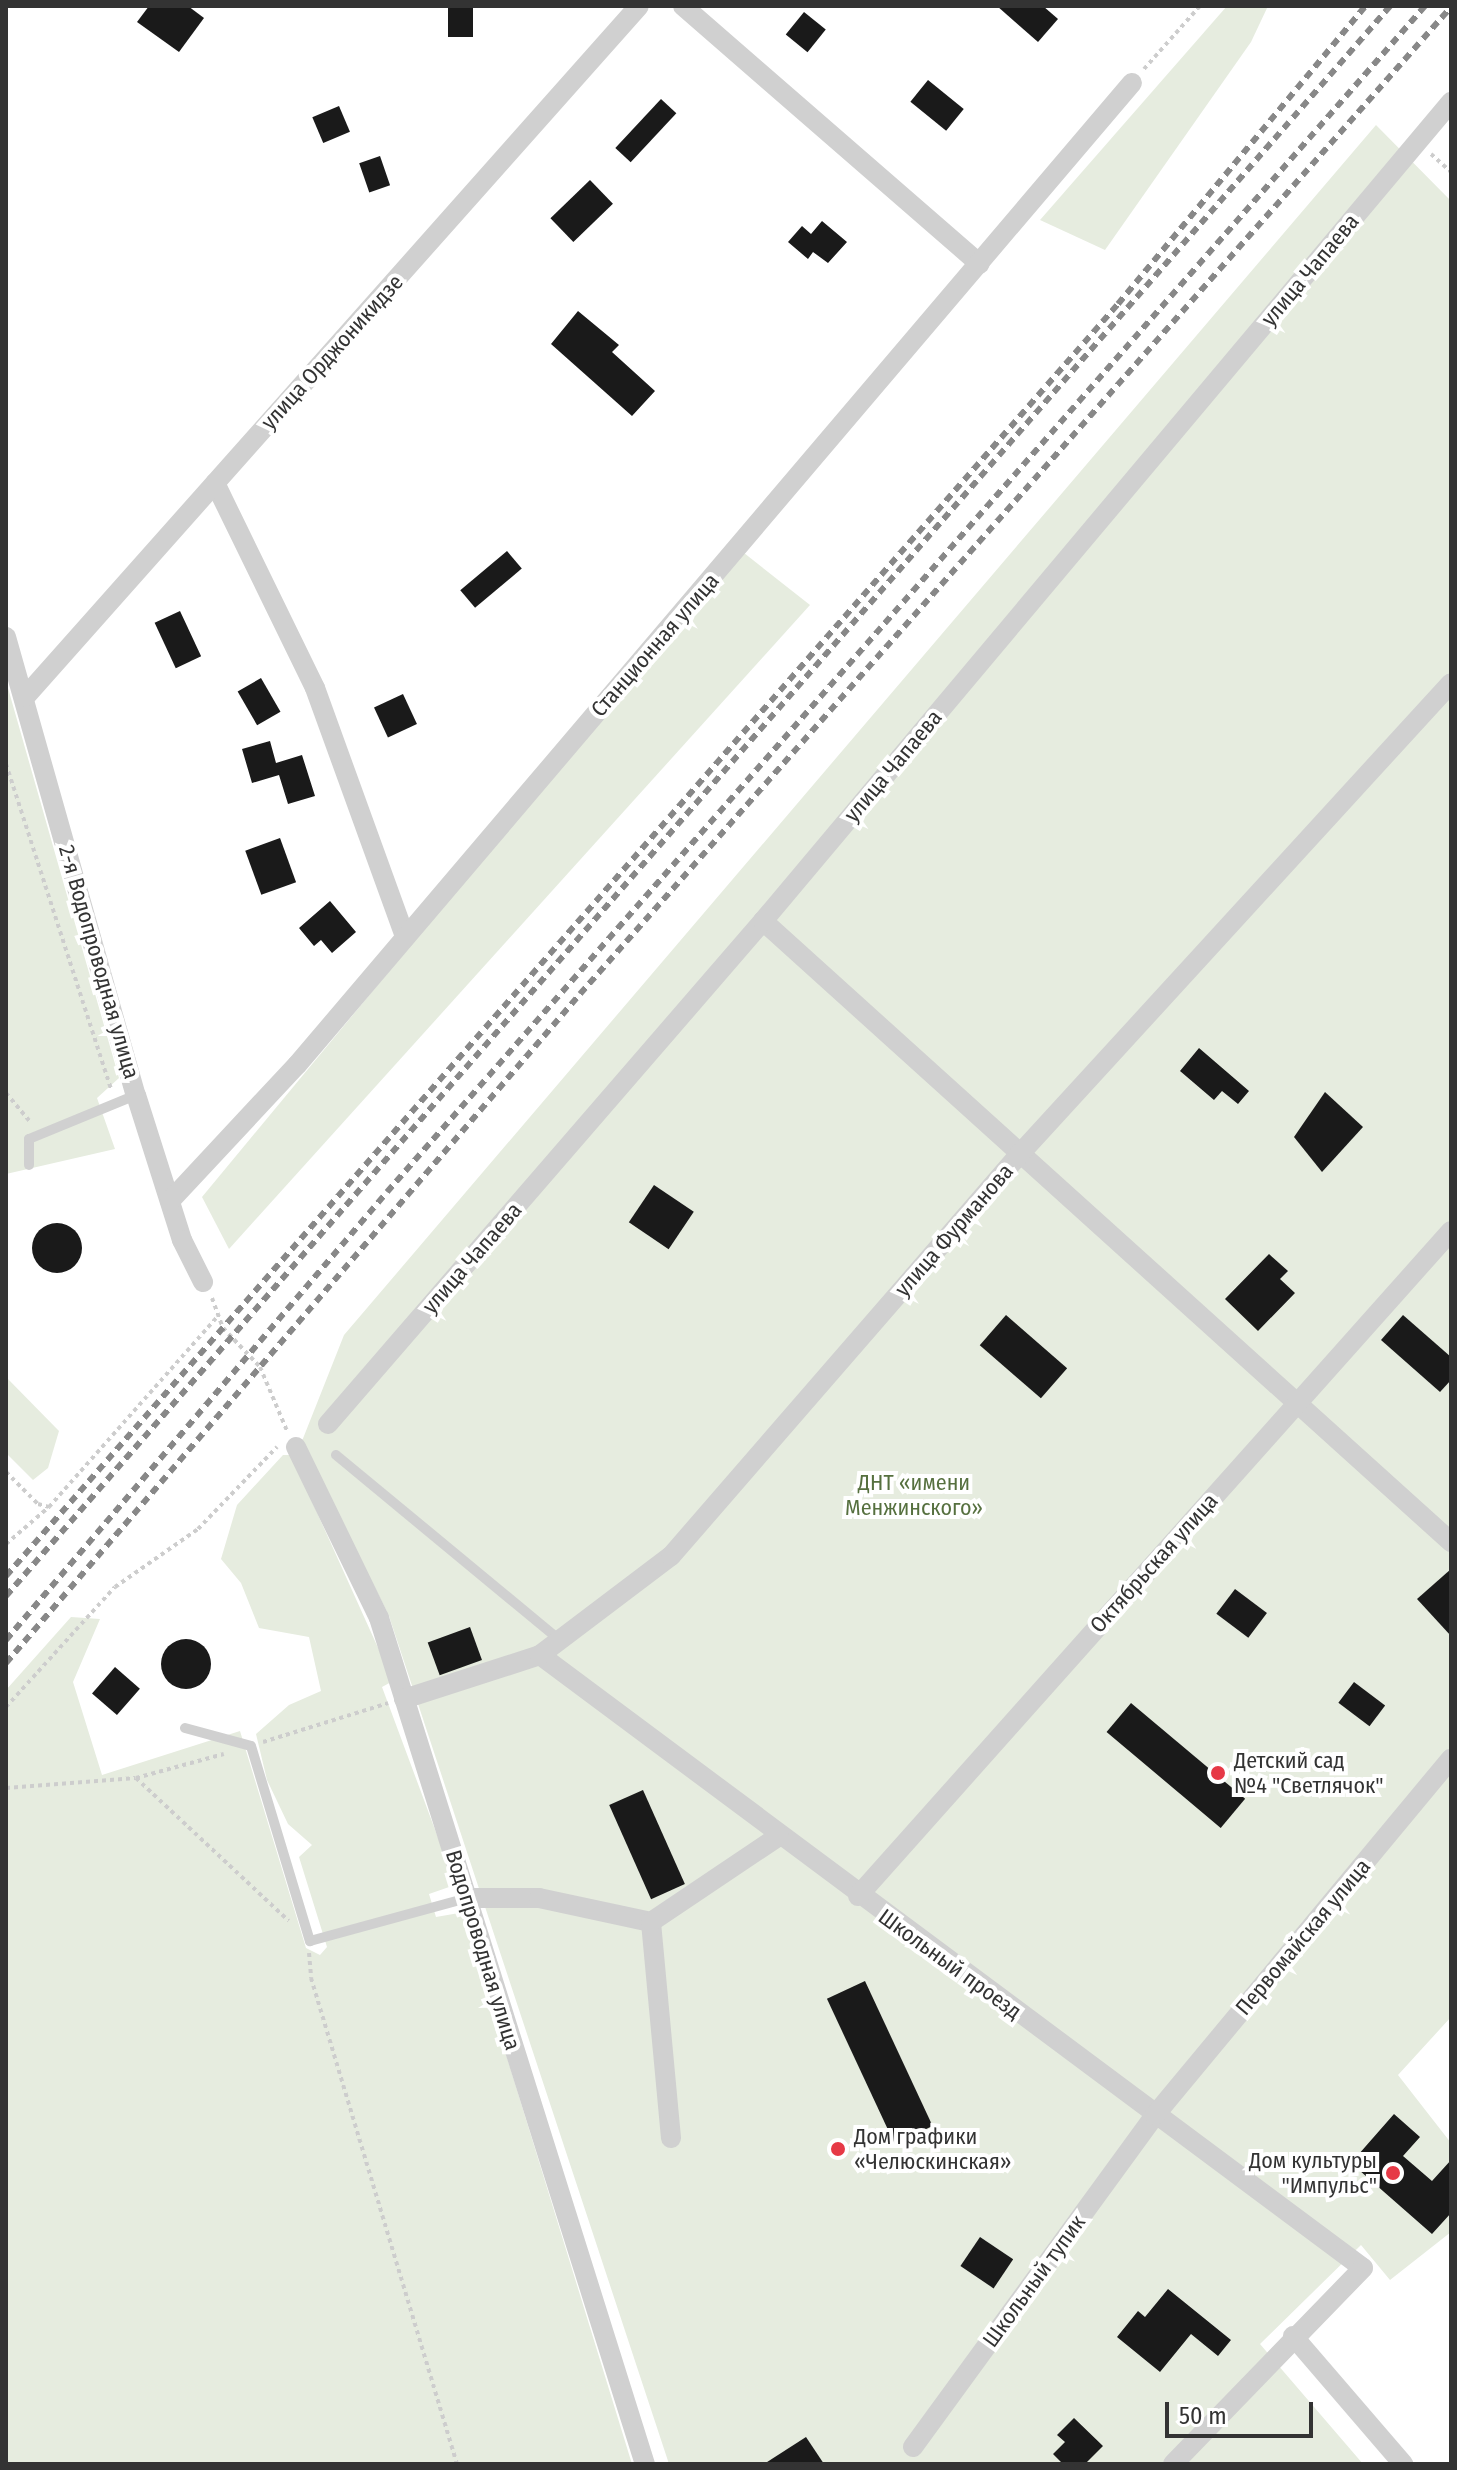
<!DOCTYPE html>
<html>
<head>
<meta charset="utf-8">
<style>
  body { margin:0 }
  #map { position:relative; width:1457px; height:2470px; overflow:hidden; background:#fff; font-family:"Fira Sans Condensed",sans-serif }
  div>[style] { position:absolute }
  .green>* { inset:0; background:#e6ecdf }
  .building>* { inset:0; background:#1a1a1a; transform-origin:0 0 }
  .round { border-radius:50% }
  .path>* { height:4px; margin-top:-2px; transform-origin:0; background:repeating-linear-gradient(90deg,#cdcdcd 0 4px,transparent 0 8px) }
  .lane>* { height:10px; margin:-5px; padding:0 5px; transform-origin:5px; border-radius:5px; background:#d0d0d0 }
  .street>* { height:20px; margin:-10px; padding:0 10px; transform-origin:10px; border-radius:10px; background:#d0d0d0 }
  .rail>* { height:6px; margin-top:-3px; transform-origin:0; background:repeating-linear-gradient(90deg,#888 0 8px,transparent 0 14px) }
  .dots>* { width:22px; height:22px; translate:-50% -50%; box-sizing:border-box; border:4px solid #fff; border-radius:50% }
  span { translate:-50% -50%; white-space:nowrap; text-align:center; line-height:1.15; -webkit-text-stroke:8px #fff; paint-order:stroke }
  .street-label { font-size:22px; color:#333 }
  .park-label { font-size:22px; color:#56703f }
  .poi-label { font-size:22px; color:#333 }
  .left { translate:0 -50%; text-align:left }
  .right { translate:-100% -50%; text-align:right }
  .frame { position:absolute; inset:0; border:8px solid #333; pointer-events:none }
  .scale { position:absolute; left:1165px; top:2402px; width:148px; height:36px; box-sizing:border-box; border:4px solid #333; border-top:0; padding-left:10px; font-size:24px; line-height:28px; white-space:nowrap; color:#333; -webkit-text-stroke:6px #fff; paint-order:stroke }
</style>
</head>
<body>
<div id="map">
  <div class="green">
    <i style="clip-path:polygon(1227px 6px,1268px 6px,1251px 42px,1105px 250px,1040px 220px)"></i>
    <i style="clip-path:polygon(1376px 125px,1451px 201px,1451px 2017px,1398px 2075px,1451px 2143px,1451px 2232px,1390px 2280px,1361px 2245px,1260px 2344px,1363px 2464px,669px 2464px,389px 1616px,302px 1441px,344px 1335px)"></i>
    <i style="clip-path:polygon(739px 549px,810px 605px,229px 1249px,202px 1197px)"></i>
    <i style="clip-path:polygon(6px 681px,119px 1078px,97px 1098px,115px 1149px,6px 1174px)"></i>
    <i style="clip-path:polygon(6px 1377px,59px 1431px,48px 1468px,33px 1480px,6px 1453px)"></i>
    <i style="clip-path:polygon(283px 1455px,291px 1455px,393px 1681px,382px 1687px,453px 1878px,452px 1886px,429px 1894px,436px 1917px,459px 1913px,465px 1921px,632px 2464px,6px 2464px,6px 1690px,71px 1617px,100px 1619px,73px 1682px,102px 1775px,240px 1731px,306px 1948px,320px 1955px,327px 1947px,299px 1857px,312px 1845px,288px 1824px,267px 1780px,256px 1734px,289px 1705px,321px 1691px,309px 1637px,259px 1628px,241px 1583px,221px 1559px,237px 1505px)"></i>
  </div>
  <div class="building">
    <i style="clip-path:polygon(149px 6px,188px 6px,204px 18px,179px 52px,137px 22px)"></i>
    <i style="left:448px;top:6px;width:25px;height:31px"></i>
    <i style="clip-path:polygon(997px 6px,1043px 6px,1058px 19px,1038px 42px)"></i>
    <i style="left:804px;top:12px;width:28px;height:29px;rotate:39deg"></i>
    <i style="left:928px;top:80px;width:46px;height:28px;rotate:39deg"></i>
    <i style="left:661px;top:99px;width:21px;height:67px;rotate:43deg"></i>
    <i style="left:339px;top:106px;width:28px;height:29px;rotate:67deg"></i>
    <i style="left:380px;top:156px;width:31px;height:22px;rotate:71deg"></i>
    <i style="left:590px;top:180px;width:33px;height:55px;rotate:46deg"></i>
    <i style="clip-path:polygon(822px 221px,847px 242px,828px 263px,813px 252px,808px 259px,788px 242px,802px 226px,811px 234px)"></i>
    <i style="clip-path:polygon(578px 311px,619px 345px,612px 352px,655px 391px,632px 416px,551px 344px)"></i>
    <i style="left:507px;top:551px;width:23px;height:61px;rotate:50deg"></i>
    <i style="left:180px;top:611px;width:50px;height:28px;rotate:65deg"></i>
    <i style="left:261px;top:678px;width:39px;height:27px;rotate:60deg"></i>
    <i style="left:403px;top:694px;width:33px;height:32px;rotate:65deg"></i>
    <i style="clip-path:polygon(270px 741px,276px 763px,302px 755px,315px 796px,288px 804px,279px 775px,252px 783px,242px 749px)"></i>
    <i style="left:280px;top:838px;width:47px;height:37px;rotate:70deg"></i>
    <i style="clip-path:polygon(330px 901px,356px 932px,332px 953px,321px 940px,314px 946px,299px 928px)"></i>
    <i style="clip-path:polygon(1199px 1048px,1249px 1091px,1238px 1104px,1222px 1091px,1214px 1100px,1180px 1071px)"></i>
    <i style="clip-path:polygon(1325px 1092px,1363px 1127px,1322px 1172px,1294px 1137px)"></i>
    <i style="left:654px;top:1185px;width:48px;height:45px;rotate:34deg"></i>
    <i class="round" style="left:32px;top:1223px;width:50px;height:50px"></i>
    <i style="clip-path:polygon(1269px 1254px,1288px 1271px,1280px 1279px,1295px 1293px,1258px 1331px,1225px 1299px)"></i>
    <i style="left:1006px;top:1315px;width:81px;height:40px;rotate:41deg"></i>
    <i style="clip-path:polygon(1403px 1315px,1451px 1357px,1451px 1380px,1440px 1392px,1381px 1340px)"></i>
    <i style="clip-path:polygon(1451px 1569px,1451px 1636px,1417px 1599px)"></i>
    <i style="left:1235px;top:1589px;width:40px;height:31px;rotate:37deg"></i>
    <i style="left:470px;top:1627px;width:35px;height:45px;rotate:70deg"></i>
    <i class="round" style="left:161px;top:1639px;width:50px;height:50px"></i>
    <i style="left:115px;top:1667px;width:33px;height:35px;rotate:41deg"></i>
    <i style="left:1354px;top:1682px;width:39px;height:26px;rotate:37deg"></i>
    <i style="left:1131px;top:1703px;width:149px;height:38px;rotate:40deg"></i>
    <i style="left:643px;top:1790px;width:103px;height:37px;rotate:66deg"></i>
    <i style="left:865px;top:1981px;width:160px;height:42px;rotate:65deg"></i>
    <i style="clip-path:polygon(1394px 2114px,1420px 2137px,1403px 2156px,1432px 2181px,1451px 2160px,1451px 2213px,1432px 2234px,1351px 2163px)"></i>
    <i style="left:980px;top:2237px;width:40px;height:35px;rotate:34deg"></i>
    <i style="clip-path:polygon(1168px 2289px,1231px 2340px,1218px 2356px,1191px 2334px,1160px 2372px,1117px 2337px,1138px 2311px,1145px 2317px)"></i>
    <i style="clip-path:polygon(1074px 2418px,1103px 2446px,1085px 2464px,1063px 2464px,1053px 2454px,1065px 2442px,1057px 2435px)"></i>
    <i style="clip-path:polygon(806px 2437px,824px 2464px,764px 2464px)"></i>
  </div>
  <div class="path">
    <i style="left:1144px;top:69px;width:84px;rotate:-48.4deg"></i>
    <i style="left:1431px;top:154px;width:27px;rotate:42deg"></i>
    <i style="left:6px;top:764px;width:342px;rotate:72.1deg"></i>
    <i style="left:6px;top:1093px;width:39px;rotate:50deg"></i>
    <i style="left:212px;top:1298px;width:32px;rotate:70deg"></i>
    <i style="left:223px;top:1328px;width:54px;rotate:46.5deg"></i>
    <i style="left:260px;top:1367px;width:69px;rotate:67.1deg"></i>
    <i style="left:6px;top:1472px;width:45px;rotate:45deg"></i>
    <i style="left:38px;top:1504px;width:11px;rotate:15deg"></i>
    <i style="left:49px;top:1507px;width:256px;rotate:-48.5deg"></i>
    <i style="left:6px;top:1544px;width:57px;rotate:-40.7deg"></i>
    <i style="left:6px;top:1707px;width:162px;rotate:-47.8deg"></i>
    <i style="left:115px;top:1587px;width:101px;rotate:-34.9deg"></i>
    <i style="left:198px;top:1529px;width:114px;rotate:-46.1deg"></i>
    <i style="left:263px;top:1742px;width:131px;rotate:-17.3deg"></i>
    <i style="left:136px;top:1778px;width:209px;rotate:43.1deg"></i>
    <i style="left:6px;top:1788px;width:130px;rotate:-4.4deg"></i>
    <i style="left:136px;top:1778px;width:91px;rotate:-15.3deg"></i>
    <i style="left:309px;top:1953px;width:25px;rotate:85deg"></i>
    <i style="left:311px;top:1978px;width:507px;rotate:73.28deg"></i>
  </div>
  <div class="lane">
    <i style="left:29px;top:1165px;width:26px;rotate:-90deg"></i>
    <i style="left:29px;top:1139px;width:116px;rotate:-22.4deg"></i>
    <i style="left:336px;top:1455px;width:291px;rotate:39.6deg"></i>
    <i style="left:185px;top:1728px;width:68px;rotate:15.3deg"></i>
    <i style="left:251px;top:1746px;width:204px;rotate:73.2deg"></i>
    <i style="left:310px;top:1941px;width:163px;rotate:-15.3deg"></i>
  </div>
  <div class="street">
    <i style="left:683px;top:6px;width:393px;rotate:41deg"></i>
    <i style="left:215px;top:483px;width:228px;rotate:64deg"></i>
    <i style="left:315px;top:688px;width:265px;rotate:70.1deg"></i>
    <i style="left:6px;top:637px;width:476px;rotate:74.2deg"></i>
    <i style="left:136px;top:1095px;width:152px;rotate:72.4deg"></i>
    <i style="left:182px;top:1240px;width:47px;rotate:63.4deg"></i>
    <i style="left:25px;top:697px;width:924px;rotate:-48.38deg"></i>
    <i style="left:763px;top:921px;width:927px;rotate:42.07deg"></i>
    <i style="left:170px;top:1201px;width:186px;rotate:-47deg"></i>
    <i style="left:297px;top:1065px;width:1289px;rotate:-49.63deg"></i>
    <i style="left:328px;top:1424px;width:665px;rotate:-49.15deg"></i>
    <i style="left:763px;top:921px;width:1070px;rotate:-49.97deg"></i>
    <i style="left:296px;top:1447px;width:190px;rotate:64.1deg"></i>
    <i style="left:379px;top:1618px;width:887px;rotate:72.55deg"></i>
    <i style="left:540px;top:1655px;width:1026px;rotate:36.68deg"></i>
    <i style="left:1363px;top:2268px;width:273px;rotate:134.1deg"></i>
    <i style="left:404px;top:1699px;width:143px;rotate:-17.9deg"></i>
    <i style="left:540px;top:1655px;width:164px;rotate:-37.1deg"></i>
    <i style="left:671px;top:1556px;width:530px;rotate:-49.06deg"></i>
    <i style="left:1018px;top:1156px;width:641px;rotate:-47.53deg"></i>
    <i style="left:858px;top:1896px;width:891px;rotate:-48.28deg"></i>
    <i style="left:467px;top:1898px;width:72px"></i>
    <i style="left:539px;top:1898px;width:115px;rotate:12.1deg"></i>
    <i style="left:671px;top:2138px;width:217px;rotate:-95.3deg"></i>
    <i style="left:651px;top:1922px;width:154px;rotate:-33.9deg"></i>
    <i style="left:1293px;top:2336px;width:169px;rotate:49.3deg"></i>
    <i style="left:913px;top:2447px;width:411px;rotate:-53.9deg"></i>
    <i style="left:1155px;top:2115px;width:463px;rotate:-50.3deg"></i>
  </div>
  <div class="rail">
    <i style="left:6px;top:1576px;width:1690px;rotate:-48.84deg"></i>
    <i style="left:1118px;top:304px;width:387px;rotate:-50.3deg"></i>
    <i style="left:6px;top:1596px;width:2108px;rotate:-48.96deg"></i>
    <i style="left:6px;top:1640px;width:588px;rotate:-49.62deg"></i>
    <i style="left:387px;top:1192px;width:1576px;rotate:-48.81deg"></i>
    <i style="left:6px;top:1663px;width:881px;rotate:-49.37deg"></i>
    <i style="left:580px;top:994px;width:1316px;rotate:-48.57deg"></i>
  </div>
  <div class="dots">
    <i style="left:1218px;top:1773px;background:#e63946"></i>
    <i style="left:838px;top:2149px;background:#e63946"></i>
    <i style="left:1393px;top:2173px;background:#e63946"></i>
  </div>
  <div class="street-label">
    <span style="left:1310px;top:270px;rotate:-50deg">улица Чапаева</span>
    <span style="left:332px;top:352px;rotate:-48deg">улица Орджоникидзе</span>
    <span style="left:655px;top:645px;rotate:-49deg">Станционная улица</span>
    <span style="left:893px;top:766px;rotate:-50deg">улица Чапаева</span>
    <span style="left:99px;top:962px;rotate:74deg">2-я Водопроводная улица</span>
    <span style="left:954px;top:1230px;rotate:-49deg">улица Фурманова</span>
    <span style="left:472px;top:1258px;rotate:-49deg">улица Чапаева</span>
    <span style="left:1154px;top:1563px;rotate:-48deg">Октябрьская улица</span>
    <span style="left:1303px;top:1937px;rotate:-50deg">Первомайская улица</span>
    <span style="left:483px;top:1950px;rotate:73deg">Водопроводная улица</span>
    <span style="left:950px;top:1964px;rotate:36deg">Школьный проезд</span>
    <span style="left:1034px;top:2281px;rotate:-54deg">Школьный тупик</span>
  </div>
  <div class="park-label">
    <span style="left:914px;top:1495px">ДНТ «имени<br>Менжинского»</span>
  </div>
  <div class="poi-label">
    <span class="left" style="left:1234px;top:1773px">Детский сад<br>№4 "Светлячок"</span>
    <span class="left" style="left:854px;top:2149px">Дом графики<br>«Челюскинская»</span>
    <span class="right" style="left:1377px;top:2173px">Дом культуры<br>"Импульс"</span>
  </div>
  <div class="frame"></div>
  <div class="scale">50 m</div>
</div>
</body>
</html>
